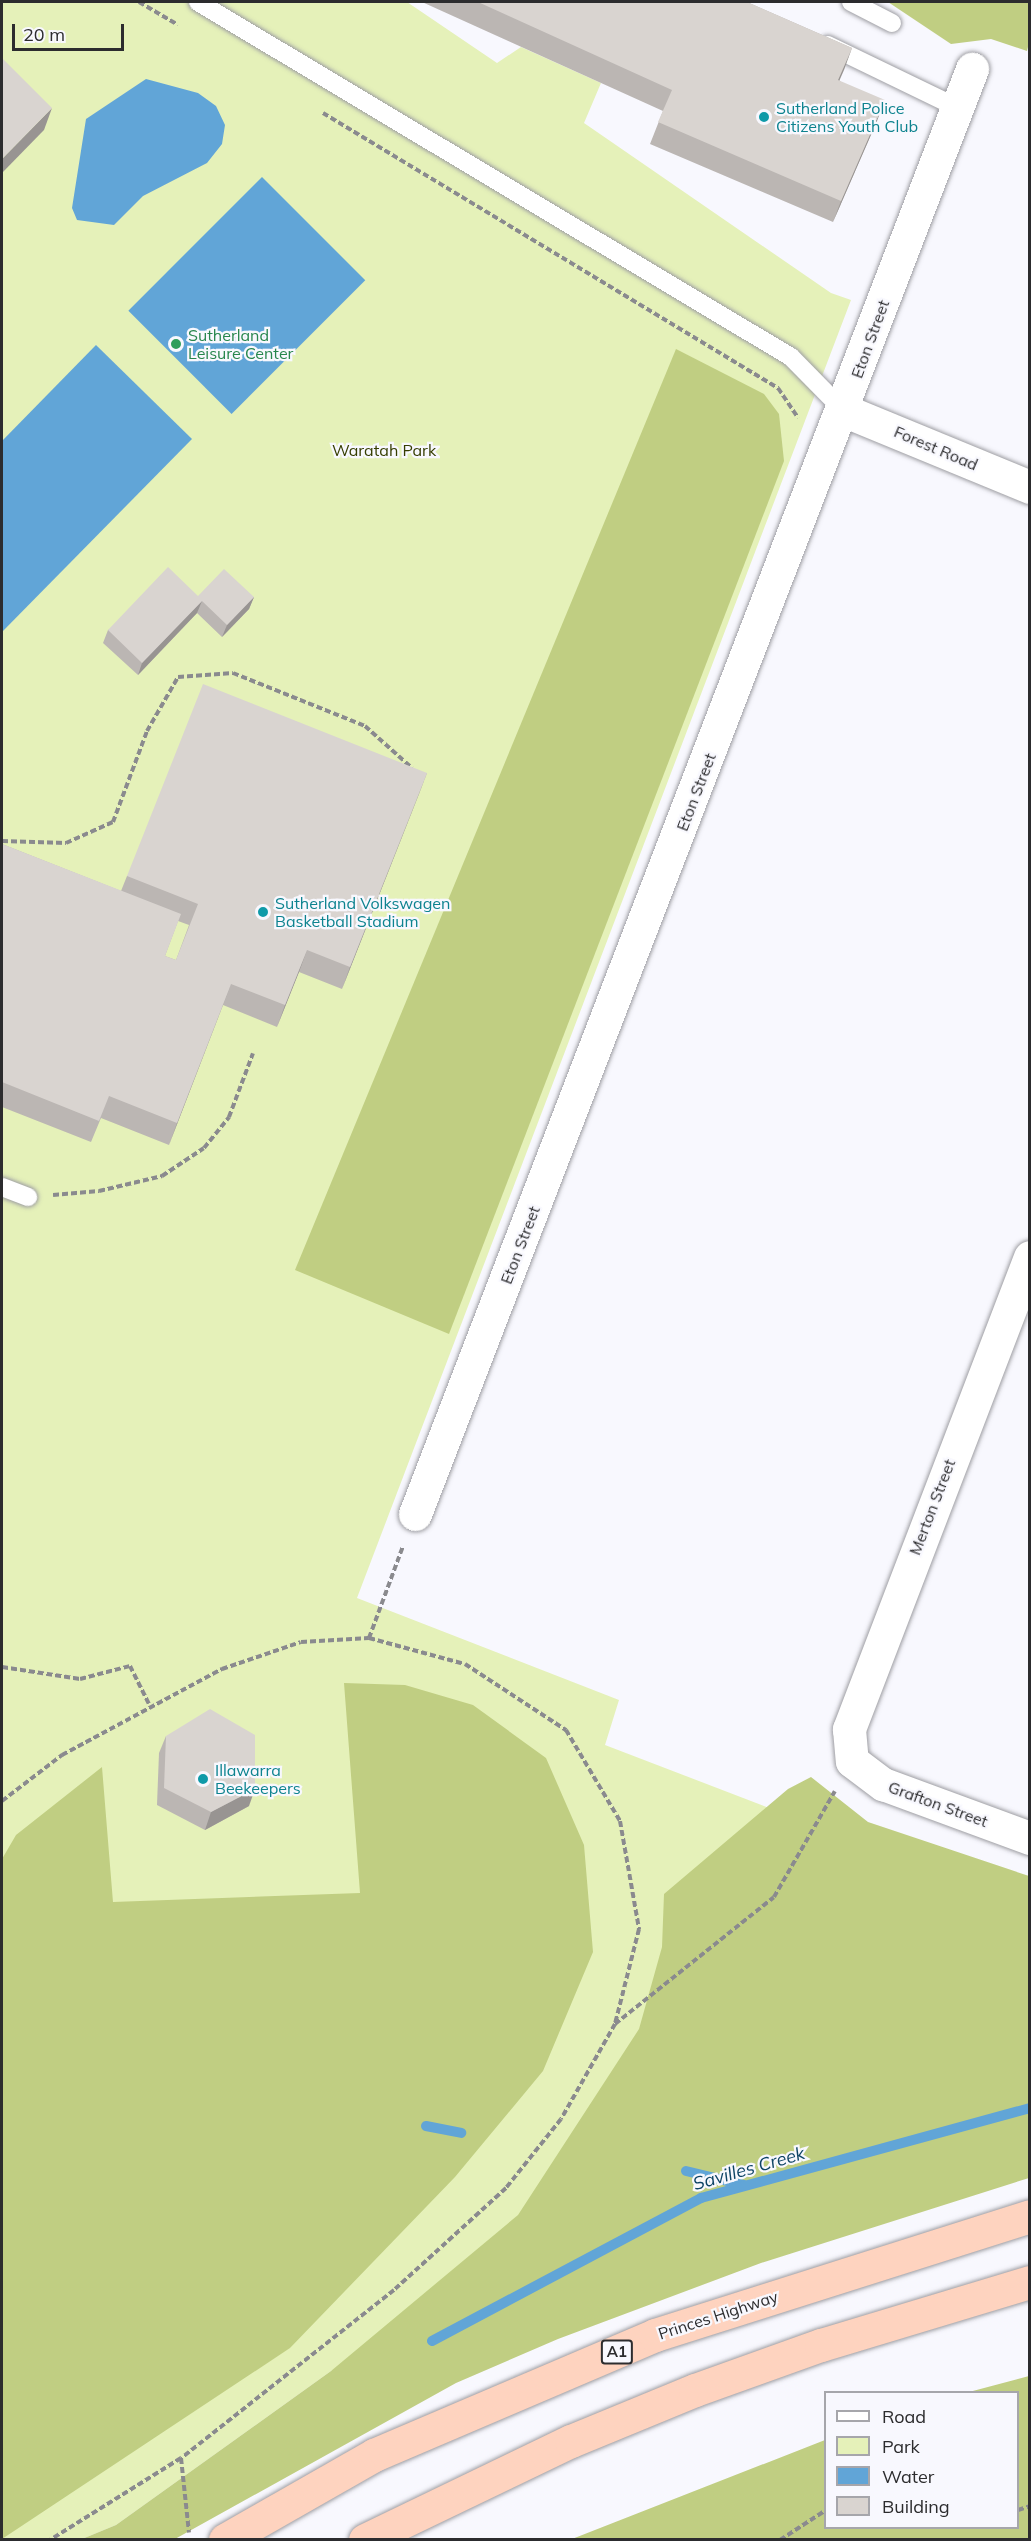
<!DOCTYPE html>
<html>
<head>
<meta charset="utf-8">
<style>
  body { margin:0 }
  #map { position:relative; width:1031px; height:2541px; overflow:hidden; background:#f8f8fe; font-family:Mulish,sans-serif }
  div>[style] { position:absolute }
  .green>* { inset:0; background:#e5f1b9 }
  .forest>* { inset:0; background:#c0ce82 }
  .water>* { inset:0; background:#61a5d7; transform-origin:0 0 }
  .stream>* { height:10px; margin:-5px; padding:0 5px; transform-origin:5px; border-radius:5px; background:#61a5d7 }
  .path>* { height:4px; margin-top:-2px; transform-origin:0; background:repeating-linear-gradient(90deg,#8a8a8e 0 6px,transparent 0 9px) }
  .roads { filter:drop-shadow(0 0 2px #9e9ea3) drop-shadow(0 0 2px #9e9ea3) }
  .service>* { height:18px; margin:-9px; padding:0 9px; transform-origin:9px; border-radius:9px; background:#fff }
  .minor>* { height:33px; margin:-16.5px; padding:0 16.5px; transform-origin:16.5px; border-radius:16.5px; background:#fff }
  .trunk>* { height:33px; margin:-16.5px; padding:0 16.5px; transform-origin:16.5px; border-radius:16.5px; background:#fed3bf }
  .wall>* { inset:0; background:#bbb6b3 }
  .shaded-wall>* { inset:0; background:#989492 }
  .building>* { inset:0; background:#d9d4d0 }
  .dots>* { width:16px; height:16px; translate:-50% -50%; box-sizing:border-box; border:3px solid #f8f8fe; border-radius:50% }
  span { translate:-50% -50%; white-space:nowrap; text-align:center; line-height:1.15; -webkit-text-stroke:4.5px #f8f8fe; paint-order:stroke }
  .shield-label span { padding:2px 4px; background:#f8f8fe; border:2px solid; border-radius:4px; -webkit-text-stroke-width:0 }
  .shield-label { font-size:15px; color:#2c2c2e; font-weight:700 }
  .culture-label { font-size:16px; color:#0d838f }
  .left { translate:0 -50%; text-align:left }
  .leisure-label { font-size:16px; color:#27864d }
  .street-label { font-size:16px; color:#2c2c2e }
  .park-label { font-size:16px; color:#363e01 }
  .water-label { font-size:18px; color:#0e4465; font-style:italic }
  .frame { position:absolute; inset:0; border:3px solid #2c2c2e; pointer-events:none }
  .legend { position:absolute; left:824px; top:2391px; width:195px; height:138px; box-sizing:border-box; background:#f8f8fe; border:2px solid #a6a6ab; margin:0; padding:8px 10px; list-style:none; font-size:18px; color:#2c2c2e }
  .legend li { display:flex; align-items:center; gap:12px; height:30px }
  .legend b { width:30px; border:2px solid #a6a6ab }
  .scale { position:absolute; left:12px; top:24px; width:112px; height:27px; box-sizing:border-box; border:3px solid #2c2c2e; border-top:0; padding-left:8px; font-size:18px; line-height:21px; white-space:nowrap; color:#2c2c2e; -webkit-text-stroke:4px #f8f8fe; paint-order:stroke }
</style>
</head>
<body>
<div id="map">
  <div class="green">
    <i style="clip-path:polygon(2px 2px,407px 2px,497px 63px,521px 47px,601px 83px,584px 123px,831px 293px,851px 300px,357px 1598px,619px 1700px,605px 1745px,871px 1847px,767px 2153px,331px 2371px,116px 2525px,82px 2539px,2px 2540px)"></i>
  </div>
  <div class="forest">
    <i style="clip-path:polygon(888px 2px,1029px 2px,1029px 43px,1027px 51px,991px 39px,951px 44px)"></i>
    <i style="clip-path:polygon(676px 349px,764px 394px,779px 414px,784px 461px,449px 1334px,295px 1270px)"></i>
    <i style="clip-path:polygon(344px 1683px,405px 1685px,473px 1705px,546px 1758px,584px 1845px,593px 1952px,543px 2071px,455px 2177px,290px 2348px,2px 2539px,2px 1859px,16px 1835px,102px 1767px,113px 1902px,360px 1893px)"></i>
    <i style="clip-path:polygon(811px 1777px,868px 1822px,1029px 1876px,1029px 2178px,761px 2263px,558px 2339px,456px 2383px,175px 2539px,82px 2539px,116px 2525px,331px 2371px,518px 2215px,639px 2029px,662px 1947px,664px 1894px,788px 1789px)"></i>
    <i style="clip-path:polygon(1029px 2376px,1029px 2539px,572px 2539px,825px 2440px,826px 2528px,1018px 2528px,1018px 2392px,969px 2392px)"></i>
  </div>
  <div class="water">
    <i style="clip-path:polygon(146px 79px,198px 93px,216px 106px,225px 125px,222px 144px,207px 163px,143px 196px,114px 225px,77px 220px,72px 208px,86px 119px)"></i>
    <i style="left:262px;top:177px;width:146px;height:189px;rotate:45deg"></i>
    <i style="clip-path:polygon(96px 345px,192px 439px,2px 632px,2px 441px)"></i>
  </div>
  <div class="stream">
    <i style="left:426px;top:2126px;width:36px;rotate:11deg"></i>
    <i style="left:686px;top:2171px;width:60px;rotate:13.6deg"></i>
    <i style="left:432px;top:2341px;width:305px;rotate:-28deg"></i>
    <i style="left:701px;top:2198px;width:341px;rotate:-15.3deg"></i>
  </div>
  <div class="path">
    <i style="left:139px;top:2px;width:45px;rotate:30.5deg"></i>
    <i style="left:323px;top:113px;width:532px;rotate:31.15deg"></i>
    <i style="left:778px;top:388px;width:36px;rotate:56deg"></i>
    <i style="left:2px;top:841px;width:64px;rotate:1.8deg"></i>
    <i style="left:66px;top:843px;width:51px;rotate:-24.1deg"></i>
    <i style="left:113px;top:822px;width:97px;rotate:-69.5deg"></i>
    <i style="left:147px;top:731px;width:62px;rotate:-60.1deg"></i>
    <i style="left:178px;top:677px;width:55px;rotate:-4.2deg"></i>
    <i style="left:233px;top:673px;width:142px;rotate:21.9deg"></i>
    <i style="left:365px;top:726px;width:63px;rotate:41.8deg"></i>
    <i style="left:53px;top:1195px;width:46px;rotate:-5deg"></i>
    <i style="left:99px;top:1191px;width:65px;rotate:-13.4deg"></i>
    <i style="left:162px;top:1176px;width:50px;rotate:-33.7deg"></i>
    <i style="left:204px;top:1148px;width:40px;rotate:-51deg"></i>
    <i style="left:229px;top:1117px;width:68px;rotate:-69.4deg"></i>
    <i style="left:369px;top:1638px;width:98px;rotate:-69.7deg"></i>
    <i style="left:2px;top:1667px;width:79px;rotate:8.7deg"></i>
    <i style="left:80px;top:1679px;width:52px;rotate:-14.6deg"></i>
    <i style="left:130px;top:1666px;width:42px;rotate:63.4deg"></i>
    <i style="left:2px;top:1801px;width:76px;rotate:-37.5deg"></i>
    <i style="left:62px;top:1755px;width:182px;rotate:-28.3deg"></i>
    <i style="left:222px;top:1669px;width:83px;rotate:-18.9deg"></i>
    <i style="left:301px;top:1642px;width:68px;rotate:-3.4deg"></i>
    <i style="left:369px;top:1638px;width:99px;rotate:15.2deg"></i>
    <i style="left:465px;top:1664px;width:121px;rotate:33.2deg"></i>
    <i style="left:566px;top:1730px;width:106px;rotate:59.3deg"></i>
    <i style="left:620px;top:1821px;width:110px;rotate:80deg"></i>
    <i style="left:639px;top:1929px;width:98px;rotate:104.2deg"></i>
    <i style="left:615px;top:2024px;width:109px;rotate:119.6deg"></i>
    <i style="left:561px;top:2119px;width:88px;rotate:128.6deg"></i>
    <i style="left:506px;top:2188px;width:151px;rotate:137.7deg"></i>
    <i style="left:394px;top:2290px;width:271px;rotate:141.7deg"></i>
    <i style="left:181px;top:2458px;width:155px;rotate:148deg"></i>
    <i style="left:615px;top:2024px;width:203px;rotate:-38.6deg"></i>
    <i style="left:774px;top:1897px;width:122px;rotate:-60.1deg"></i>
    <i style="left:181px;top:2458px;width:75px;rotate:83.9deg"></i>
    <i style="left:1018px;top:2510px;width:13px;rotate:-18deg"></i>
    <i style="left:780px;top:2540px;width:55px;rotate:-33.1deg"></i>
  </div>
  <div class="roads">
    <div class="service">
      <i style="left:198px;top:2px;width:691px;rotate:30.91deg"></i>
      <i style="left:791px;top:357px;width:74px;rotate:45.5deg"></i>
      <i style="left:851px;top:2px;width:46px;rotate:27.1deg"></i>
      <i style="left:828px;top:45px;width:142px;rotate:25.8deg"></i>
      <i style="left:2px;top:1187px;width:28px;rotate:21deg"></i>
    </div>
    <div class="minor">
      <i style="left:843px;top:410px;width:202px;rotate:22.4deg"></i>
      <i style="left:1030px;top:1257px;width:506px;rotate:110.98deg"></i>
      <i style="left:849px;top:1729px;width:32px;rotate:85deg"></i>
      <i style="left:852px;top:1761px;width:39px;rotate:37deg"></i>
      <i style="left:883px;top:1784px;width:157px;rotate:20.2deg"></i>
      <i style="left:415px;top:1514px;width:1549px;rotate:-68.92deg"></i>
    </div>
    <div class="trunk">
      <i style="left:225px;top:2540px;width:172px;rotate:-29.7deg"></i>
      <i style="left:374px;top:2455px;width:306px;rotate:-23.1deg"></i>
      <i style="left:655px;top:2335px;width:393px;rotate:-17.6deg"></i>
      <i style="left:365px;top:2540px;width:229px;rotate:-25.7deg"></i>
      <i style="left:571px;top:2441px;width:134px;rotate:-22.4deg"></i>
      <i style="left:695px;top:2390px;width:134px;rotate:-19.7deg"></i>
      <i style="left:821px;top:2345px;width:218px;rotate:-16.8deg"></i>
    </div>
  </div>
  <div class="wall">
    <i style="clip-path:polygon(422px 2px,747px 2px,852px 48px,839px 80px,877px 121px,833px 222px,650px 144px,663px 111px)"></i>
    <i style="clip-path:polygon(198px 596px,254px 597px,249px 609px,222px 637px,197px 613px,138px 675px,103px 643px,108px 630px)"></i>
    <i style="clip-path:polygon(evenodd,427px 773px,342px 989px,299px 972px,277px 1027px,223px 1005px,169px 1145px,101px 1118px,91px 1142px,2px 1107px,2px 844px,121px 891px,127px 876px,427px 773px,178px 921px,189px 925px,176px 960px,165px 956px,178px 921px)"></i>
    <i style="clip-path:polygon(166px 1736px,249px 1806px,205px 1830px,157px 1805px,159px 1753px)"></i>
  </div>
  <div class="shaded-wall">
    <i style="clip-path:polygon(852px 48px,844px 70px,830px 102px,838px 80px)"></i>
    <i style="clip-path:polygon(885px 100px,877px 121px,833px 222px,841px 201px)"></i>
    <i style="clip-path:polygon(52px 108px,44px 130px,2px 173px,2px 159px)"></i>
    <i style="clip-path:polygon(254px 597px,249px 609px,222px 637px,227px 625px)"></i>
    <i style="clip-path:polygon(202px 601px,197px 613px,138px 675px,142px 663px)"></i>
    <i style="clip-path:polygon(427px 773px,419px 794px,342px 989px,350px 967px)"></i>
    <i style="clip-path:polygon(307px 950px,299px 972px,277px 1027px,285px 1005px)"></i>
    <i style="clip-path:polygon(231px 984px,223px 1005px,169px 1145px,177px 1123px)"></i>
    <i style="clip-path:polygon(255px 1789px,249px 1806px,205px 1830px,211px 1812px)"></i>
  </div>
  <div class="building">
    <i style="clip-path:polygon(478px 2px,747px 2px,852px 48px,838px 80px,885px 100px,841px 201px,658px 122px,672px 90px)"></i>
    <i style="clip-path:polygon(2px 58px,52px 108px,2px 159px)"></i>
    <i style="clip-path:polygon(168px 567px,198px 596px,224px 569px,254px 597px,227px 625px,202px 601px,142px 663px,108px 630px)"></i>
    <i style="clip-path:polygon(203px 684px,427px 773px,350px 967px,307px 950px,285px 1005px,231px 984px,177px 1123px,109px 1096px,99px 1121px,2px 1082px,2px 844px,181px 914px,165px 956px,176px 960px,198px 904px,127px 876px)"></i>
    <i style="clip-path:polygon(210px 1709px,255px 1735px,255px 1789px,211px 1812px,164px 1788px,166px 1736px)"></i>
  </div>
  <div class="dots">
    <i style="left:764px;top:117px;background:#0f9aa8"></i>
    <i style="left:176px;top:344px;background:#2e9e5b"></i>
    <i style="left:263px;top:912px;background:#0f9aa8"></i>
    <i style="left:203px;top:1779px;background:#0f9aa8"></i>
  </div>
  <div class="shield-label">
    <span style="left:617px;top:2352px">A1</span>
  </div>
  <div class="culture-label">
    <span class="left" style="left:776px;top:117px">Sutherland Police<br>Citizens Youth Club</span>
    <span class="left" style="left:275px;top:912px">Sutherland Volkswagen<br>Basketball Stadium</span>
    <span class="left" style="left:215px;top:1779px">Illawarra<br>Beekeepers</span>
  </div>
  <div class="leisure-label">
    <span class="left" style="left:188px;top:344px">Sutherland<br>Leisure Center</span>
  </div>
  <div class="street-label">
    <span style="left:870px;top:339px;rotate:-70deg">Eton Street</span>
    <span style="left:936px;top:448px;rotate:23deg">Forest Road</span>
    <span style="left:696px;top:792px;rotate:-69deg">Eton Street</span>
    <span style="left:520px;top:1245px;rotate:-69deg">Eton Street</span>
    <span style="left:932px;top:1507px;rotate:-69deg">Merton Street</span>
    <span style="left:938px;top:1804px;rotate:20deg">Grafton Street</span>
    <span style="left:718px;top:2315px;rotate:-18deg">Princes Highway</span>
  </div>
  <div class="park-label">
    <span style="left:384px;top:450px">Waratah Park</span>
  </div>
  <div class="water-label">
    <span style="left:749px;top:2169px;rotate:-16deg">Savilles Creek</span>
  </div>
  <div class="frame"></div>
  <ul class="legend">
  <li><b style="height:8px;background:#fff"></b>Road</li>
  <li><b style="height:16px;background:#e5f1b9"></b>Park</li>
  <li><b style="height:16px;background:#61a5d7"></b>Water</li>
  <li><b style="height:16px;background:#d9d4d0"></b>Building</li>
  </ul>
  <div class="scale">20 m</div>
</div>
</body>
</html>
